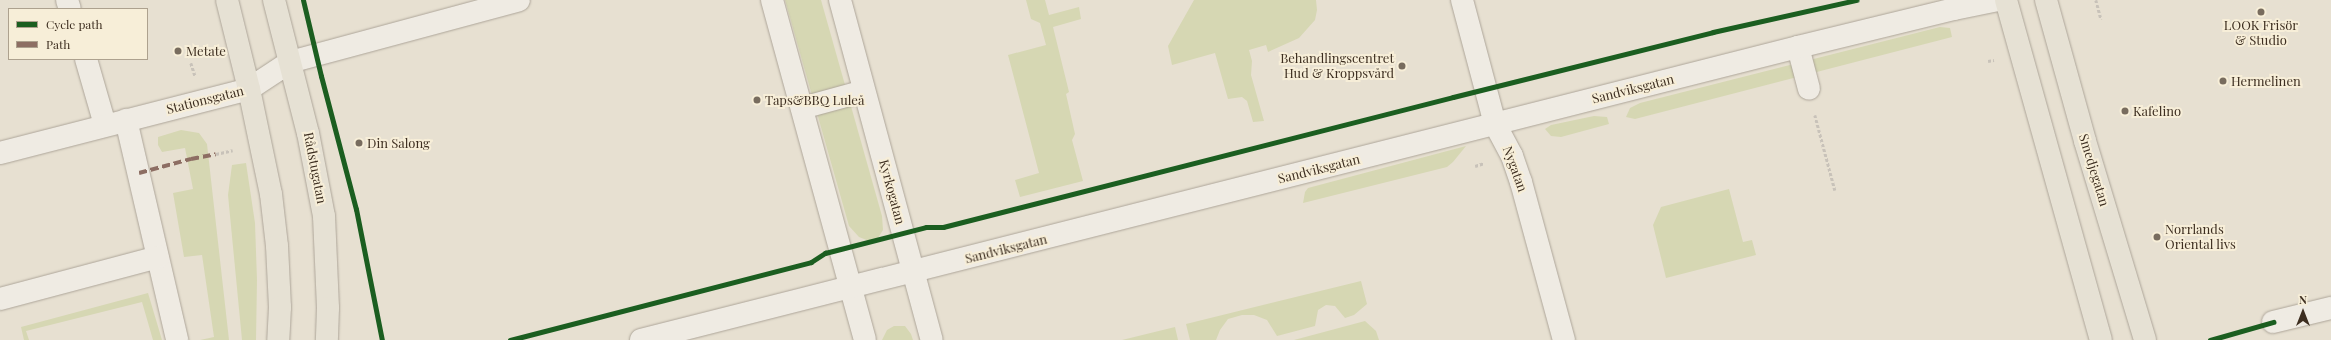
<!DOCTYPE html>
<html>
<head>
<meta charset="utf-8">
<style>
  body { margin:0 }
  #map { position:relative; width:2331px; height:340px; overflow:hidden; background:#e7e0d1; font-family:"Playfair Display",serif }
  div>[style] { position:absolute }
  .green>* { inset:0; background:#d6d7b3 }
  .path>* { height:2.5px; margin-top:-1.25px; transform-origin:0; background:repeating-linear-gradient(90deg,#c8c2b9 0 3px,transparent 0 5px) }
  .roads { filter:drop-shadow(0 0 1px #ada599) drop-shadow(0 0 1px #ada599) }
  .minor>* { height:22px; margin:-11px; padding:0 11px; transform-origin:11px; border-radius:11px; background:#efebe3 }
  .major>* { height:22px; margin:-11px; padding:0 11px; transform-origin:11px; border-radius:11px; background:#e6e1d4 }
  .quiet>* { height:4px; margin-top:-2px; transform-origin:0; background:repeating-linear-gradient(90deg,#8d6e63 0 8px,transparent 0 12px) }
  .cycleway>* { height:5px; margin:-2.5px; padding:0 2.5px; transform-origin:2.5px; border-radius:2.5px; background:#1b5e20 }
  .dots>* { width:11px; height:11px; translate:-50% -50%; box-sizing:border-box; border:2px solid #f7eed8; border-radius:50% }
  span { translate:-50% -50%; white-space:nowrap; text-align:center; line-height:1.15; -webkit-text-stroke:4px #f7eed8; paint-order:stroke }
  .poi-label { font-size:13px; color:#3d2e20 }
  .left { translate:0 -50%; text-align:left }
  .right { translate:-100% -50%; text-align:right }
  .street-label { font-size:13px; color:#3d2e20 }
  .legend { position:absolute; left:8px; top:8px; width:140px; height:52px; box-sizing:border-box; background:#f7eed8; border:1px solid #ada18e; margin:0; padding:5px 7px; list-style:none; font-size:12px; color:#3d2e20 }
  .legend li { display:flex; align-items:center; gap:8px; height:20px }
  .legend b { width:20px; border:1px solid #ada18e }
  .north { position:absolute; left:2283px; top:292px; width:40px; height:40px; -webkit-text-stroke:3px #f7eed8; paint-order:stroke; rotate:0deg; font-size:11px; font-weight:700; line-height:16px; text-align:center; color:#3d2e20 }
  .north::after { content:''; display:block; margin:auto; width:14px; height:18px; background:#3d2e20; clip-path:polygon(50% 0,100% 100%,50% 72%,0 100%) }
</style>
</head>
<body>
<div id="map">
  <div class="green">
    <i style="clip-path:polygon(785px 0,821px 0,882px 216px,883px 230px,878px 238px,869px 241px,859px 237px,849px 226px)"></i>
    <i style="clip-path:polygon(1026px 0,1045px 0,1049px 15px,1079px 7px,1081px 19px,1053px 27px,1069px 92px,1066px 94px,1075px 134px,1072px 140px,1083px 181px,1020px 197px,1015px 180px,1039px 173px,1008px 55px,1046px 45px,1040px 23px,1031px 19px)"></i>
    <i style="clip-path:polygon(1194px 0,1316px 0,1317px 10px,1315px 20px,1299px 38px,1268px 52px,1266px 45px,1249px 50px,1252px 61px,1251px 75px,1264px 121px,1253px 122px,1247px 101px,1242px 97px,1228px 99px,1215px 53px,1172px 65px,1168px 46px)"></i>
    <i style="clip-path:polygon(1940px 27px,1950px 28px,1952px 37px,1635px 119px,1626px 117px,1630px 108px,1640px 103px)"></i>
    <i style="clip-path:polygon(1594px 116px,1607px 117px,1609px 124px,1561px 137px,1551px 136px,1545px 129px,1551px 125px)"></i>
    <i style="clip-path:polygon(181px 130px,199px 133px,207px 144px,229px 340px,200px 340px,214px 337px,202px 255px,184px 257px,173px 193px,193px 189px,185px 148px,162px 152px,158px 145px,158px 137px)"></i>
    <i style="clip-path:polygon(1466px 146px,1453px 162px,1447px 167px,1303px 203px,1305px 192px,1308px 188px)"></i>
    <i style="clip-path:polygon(246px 163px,255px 223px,257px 280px,256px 340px,242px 340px,228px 195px,232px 165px)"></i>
    <i style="clip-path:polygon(1729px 189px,1743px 242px,1752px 240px,1756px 255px,1666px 278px,1653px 225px,1661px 207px)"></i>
    <i style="clip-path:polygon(1361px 281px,1367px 304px,1354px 315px,1345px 318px,1335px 306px,1326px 305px,1318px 310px,1315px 326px,1277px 336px,1267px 320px,1254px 315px,1242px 315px,1228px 319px,1220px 330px,1216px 340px,1190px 340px,1186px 324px)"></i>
    <i style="clip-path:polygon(148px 293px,162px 340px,153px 340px,142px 302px,26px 331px,29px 340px,24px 340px,21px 327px)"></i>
    <i style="clip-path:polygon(1365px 321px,1376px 331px,1379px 340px,1294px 340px)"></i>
    <i style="clip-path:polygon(894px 326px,905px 326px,911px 334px,913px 340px,882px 340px,887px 330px)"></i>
    <i style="clip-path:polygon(1175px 327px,1178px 340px,1122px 340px)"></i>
  </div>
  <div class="path">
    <i style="left:2096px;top:0;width:20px;rotate:75deg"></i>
    <i style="left:1988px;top:61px;width:6px;rotate:-9deg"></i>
    <i style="left:191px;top:63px;width:13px;rotate:72deg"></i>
    <i style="left:1815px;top:115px;width:78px;rotate:75.1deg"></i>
    <i style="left:216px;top:154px;width:17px;rotate:-13deg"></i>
    <i style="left:1475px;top:166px;width:9px;rotate:-18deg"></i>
  </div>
  <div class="roads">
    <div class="minor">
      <i style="left:67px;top:0;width:9px;rotate:72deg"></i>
      <i style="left:772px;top:0;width:352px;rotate:74.7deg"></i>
      <i style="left:840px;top:0;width:352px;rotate:74.9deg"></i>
      <i style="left:1462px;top:0;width:128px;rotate:75.1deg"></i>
      <i style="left:1495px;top:124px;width:36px;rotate:62deg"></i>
      <i style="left:1512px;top:156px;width:28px;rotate:71deg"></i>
      <i style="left:1521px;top:182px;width:164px;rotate:74.8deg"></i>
      <i style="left:1798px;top:47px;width:43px;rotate:75.3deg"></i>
      <i style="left:86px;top:59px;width:69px;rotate:73.9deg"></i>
      <i style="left:802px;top:108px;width:64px;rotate:-15.3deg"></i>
      <i style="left:126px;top:120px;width:226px;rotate:76.9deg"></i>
      <i style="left:0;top:153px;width:257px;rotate:-14.4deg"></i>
      <i style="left:249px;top:89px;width:49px;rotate:-33.4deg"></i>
      <i style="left:290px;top:62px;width:237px;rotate:-15.1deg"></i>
      <i style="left:0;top:299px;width:163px;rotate:-14.9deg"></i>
      <i style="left:2273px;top:322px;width:60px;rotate:-13.6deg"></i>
      <i style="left:641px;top:340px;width:1194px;rotate:-14.21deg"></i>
      <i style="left:1798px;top:47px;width:161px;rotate:-13.7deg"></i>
      <i style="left:1954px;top:9px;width:45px;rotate:-11.6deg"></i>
    </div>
    <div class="major">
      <i style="left:227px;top:0;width:92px;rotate:76.1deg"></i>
      <i style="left:249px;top:89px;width:107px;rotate:78.2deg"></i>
      <i style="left:271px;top:194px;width:52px;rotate:83.4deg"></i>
      <i style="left:277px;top:246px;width:61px;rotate:87.2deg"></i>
      <i style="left:280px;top:307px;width:33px;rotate:93deg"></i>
      <i style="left:274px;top:0;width:137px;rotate:75.7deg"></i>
      <i style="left:308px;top:133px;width:85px;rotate:79.1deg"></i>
      <i style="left:324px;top:216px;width:92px;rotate:87.5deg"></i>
      <i style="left:328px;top:308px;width:32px;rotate:92deg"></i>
      <i style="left:2006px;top:0;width:353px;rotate:74.4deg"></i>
      <i style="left:2046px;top:0;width:146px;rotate:74.5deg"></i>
      <i style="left:2085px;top:141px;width:208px;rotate:73.2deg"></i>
    </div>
  </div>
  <div class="quiet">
    <i style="left:139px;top:173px;width:54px;rotate:-15.1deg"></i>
    <i style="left:191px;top:159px;width:25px;rotate:-11deg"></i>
  </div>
  <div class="cycleway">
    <i style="left:303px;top:0;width:78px;rotate:76.7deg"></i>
    <i style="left:321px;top:76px;width:138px;rotate:75.3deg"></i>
    <i style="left:356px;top:209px;width:134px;rotate:78.8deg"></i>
    <i style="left:510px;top:340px;width:311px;rotate:-14.5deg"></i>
    <i style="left:811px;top:262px;width:17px;rotate:-33deg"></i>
    <i style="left:825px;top:253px;width:104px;rotate:-14.4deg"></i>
    <i style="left:926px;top:227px;width:17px"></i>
    <i style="left:943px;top:227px;width:526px;rotate:-14.3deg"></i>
    <i style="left:1453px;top:97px;width:268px;rotate:-14deg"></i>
    <i style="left:1713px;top:32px;width:147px;rotate:-12.6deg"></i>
    <i style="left:2210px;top:340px;width:66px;rotate:-15.9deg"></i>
  </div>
  <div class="dots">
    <i style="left:2261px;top:12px;background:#786c5e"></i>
    <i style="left:178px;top:51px;background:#786c5e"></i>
    <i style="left:1402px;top:66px;background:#786c5e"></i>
    <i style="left:2223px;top:81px;background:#786c5e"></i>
    <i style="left:757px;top:100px;background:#786c5e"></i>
    <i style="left:2125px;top:111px;background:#786c5e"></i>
    <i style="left:359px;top:143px;background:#786c5e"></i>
    <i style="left:2157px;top:237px;background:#786c5e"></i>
  </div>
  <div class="poi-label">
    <span style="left:2261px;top:33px">LOOK Frisör<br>&amp; Studio</span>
    <span class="left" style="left:186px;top:51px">Metate</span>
    <span class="right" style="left:1394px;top:66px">Behandlingscentret<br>Hud &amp; Kroppsvård</span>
    <span class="left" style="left:2231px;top:81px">Hermelinen</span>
    <span class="left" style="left:765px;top:100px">Taps&amp;BBQ Luleå</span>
    <span class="left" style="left:2133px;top:111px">Kafelino</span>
    <span class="left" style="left:367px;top:143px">Din Salong</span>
    <span class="left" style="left:2165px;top:237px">Norrlands<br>Oriental livs</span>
  </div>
  <div class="street-label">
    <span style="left:1633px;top:89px;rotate:-14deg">Sandviksgatan</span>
    <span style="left:205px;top:100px;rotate:-14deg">Stationsgatan</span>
    <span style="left:315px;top:168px;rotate:79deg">Rådstugatan</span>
    <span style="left:1319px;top:169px;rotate:-14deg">Sandviksgatan</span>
    <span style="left:1515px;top:169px;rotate:70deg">Nygatan</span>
    <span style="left:2094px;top:170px;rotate:73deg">Smedjegatan</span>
    <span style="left:892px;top:192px;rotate:75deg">Kyrkogatan</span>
    <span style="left:1006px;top:249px;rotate:-14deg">Sandviksgatan</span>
  </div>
  <ul class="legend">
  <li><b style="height:5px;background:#1b5e20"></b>Cycle path</li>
  <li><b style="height:5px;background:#8d6e63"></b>Path</li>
  </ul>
  <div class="north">N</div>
</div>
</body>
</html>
